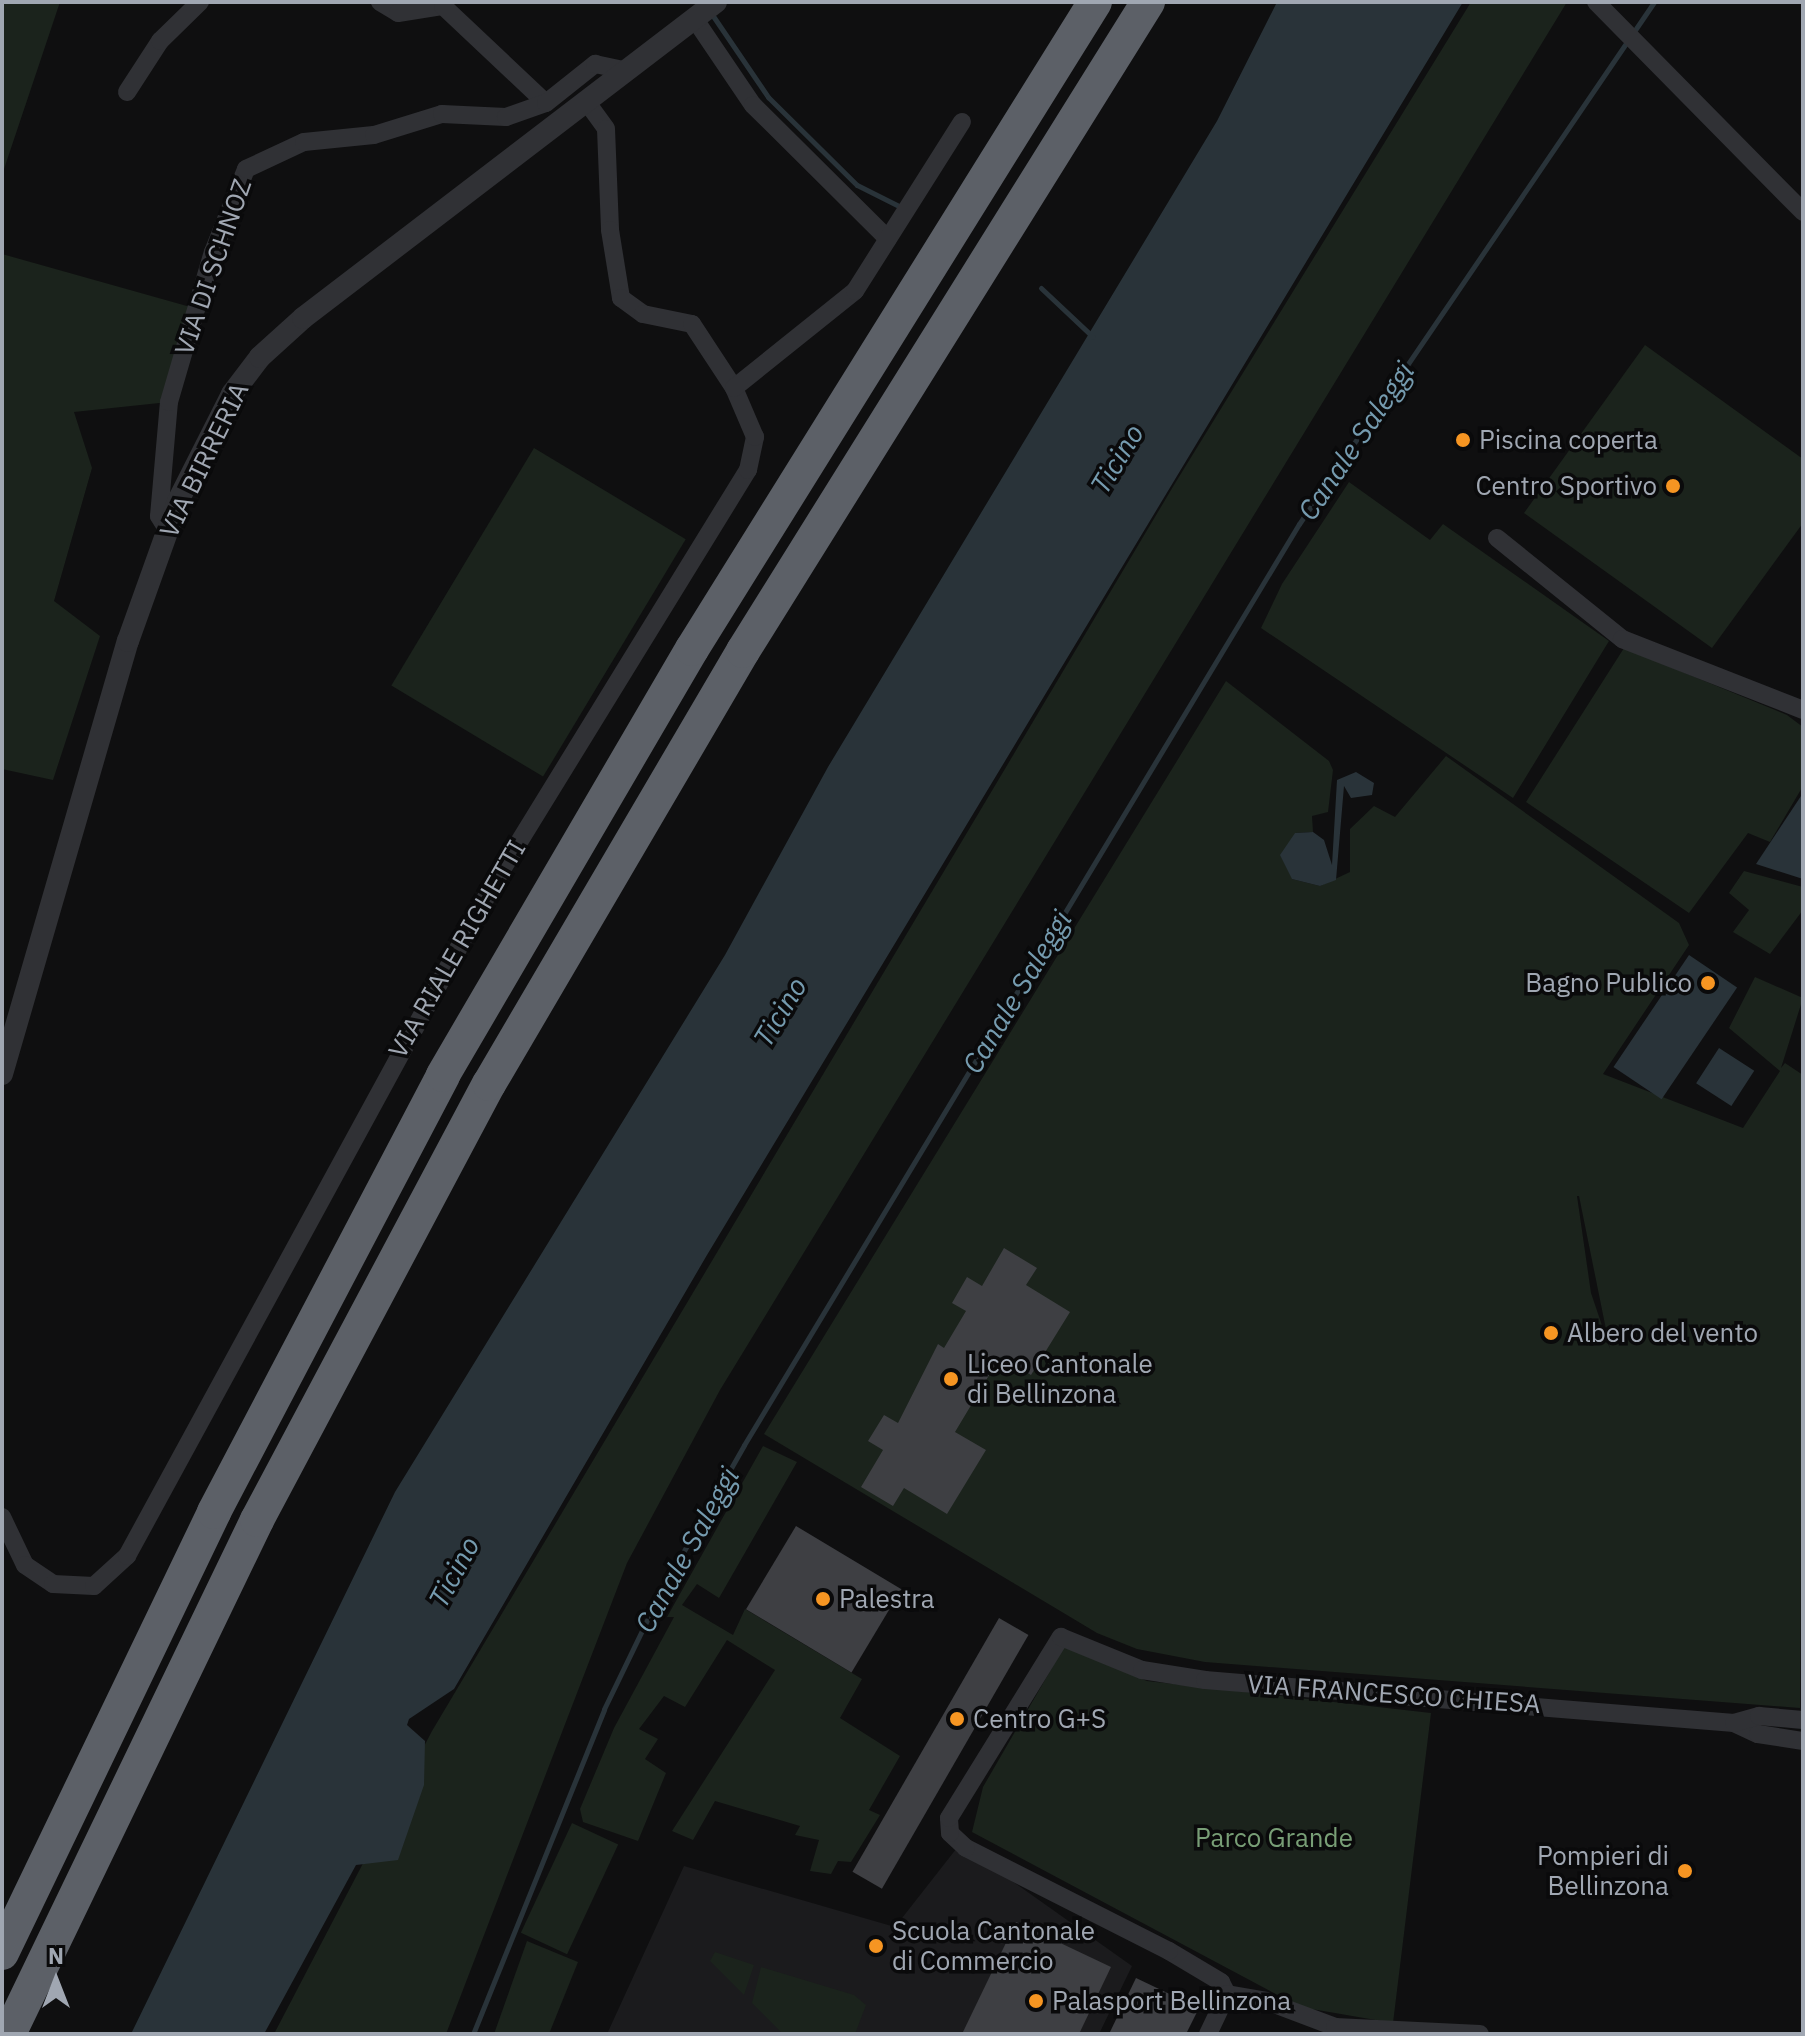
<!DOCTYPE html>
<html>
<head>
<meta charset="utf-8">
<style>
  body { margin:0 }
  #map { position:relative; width:1805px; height:2036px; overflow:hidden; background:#0f0f10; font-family:"IBM Plex Sans",sans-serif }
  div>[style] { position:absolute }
  .built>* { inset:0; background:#1b1b1d }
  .green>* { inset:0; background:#1b231c; transform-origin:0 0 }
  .water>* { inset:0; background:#293339; transform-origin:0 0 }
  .stream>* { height:5px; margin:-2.5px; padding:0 2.5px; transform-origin:2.5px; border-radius:2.5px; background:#293339 }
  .building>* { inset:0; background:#3e3f43; transform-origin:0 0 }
  .minor>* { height:18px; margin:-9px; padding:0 9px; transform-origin:9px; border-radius:9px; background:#303135 }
  .tertiary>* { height:22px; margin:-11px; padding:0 11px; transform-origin:11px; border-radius:11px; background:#303135 }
  .motorway>* { height:34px; margin:-17px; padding:0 17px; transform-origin:17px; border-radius:17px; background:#5c6067 }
  .dots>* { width:22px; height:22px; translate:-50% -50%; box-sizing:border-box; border:4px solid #0a0a0b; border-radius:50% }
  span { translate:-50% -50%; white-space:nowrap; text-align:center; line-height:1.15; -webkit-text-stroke:7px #0a0a0b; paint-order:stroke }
  .street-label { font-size:26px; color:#a0a7b2 }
  .poi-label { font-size:26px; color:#a0a7b2 }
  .left { translate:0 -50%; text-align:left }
  .right { translate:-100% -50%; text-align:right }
  .park-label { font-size:26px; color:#789e76 }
  .water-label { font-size:28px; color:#759baf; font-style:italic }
  .frame { position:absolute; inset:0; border:4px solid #a0a7b2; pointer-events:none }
  .north { position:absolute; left:16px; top:1940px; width:80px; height:80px; -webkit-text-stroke:6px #0a0a0b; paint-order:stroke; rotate:0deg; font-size:22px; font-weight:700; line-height:32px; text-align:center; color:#a0a7b2 }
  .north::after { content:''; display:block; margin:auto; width:28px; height:36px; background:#a0a7b2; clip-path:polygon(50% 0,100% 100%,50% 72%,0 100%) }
</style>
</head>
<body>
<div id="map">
  <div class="built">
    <i style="clip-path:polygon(960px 1844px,1132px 1966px,1099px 2034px,607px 2034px,684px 1866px,895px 1927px)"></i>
  </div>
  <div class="green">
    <i style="clip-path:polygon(2px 2px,60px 2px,2px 175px)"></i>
    <i style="clip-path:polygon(1471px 2px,1567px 2px,720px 1390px,627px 1563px,446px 2034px,274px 2034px,432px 1731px,1174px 485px)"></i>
    <i style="clip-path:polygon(2px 254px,194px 308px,169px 402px,74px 412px,92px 468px,54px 601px,100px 636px,53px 780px,2px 769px)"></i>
    <i style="clip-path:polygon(1645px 345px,1803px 459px,1803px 523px,1712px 648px,1524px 513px)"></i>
    <i style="left:534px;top:448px;width:177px;height:277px;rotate:31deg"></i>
    <i style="clip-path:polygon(1349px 482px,1430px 540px,1443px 524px,1609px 641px,1513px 798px,1261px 628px,1282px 584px)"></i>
    <i style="clip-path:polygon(1624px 648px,1787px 715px,1803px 727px,1803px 786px,1770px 842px,1748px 833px,1689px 913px,1526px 802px)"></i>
    <i style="clip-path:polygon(evenodd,1226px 681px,1329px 761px,1333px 770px,1328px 812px,1312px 816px,1313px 832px,1295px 833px,1292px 879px,1320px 886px,1350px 872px,1350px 829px,1374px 806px,1395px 817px,1446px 756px,1679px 923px,1689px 945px,1603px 1074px,1743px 1128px,1780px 1071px,1729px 1028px,1755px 977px,1803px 998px,1781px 1068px,1785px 1063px,1803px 1075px,1800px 1708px,1205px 1662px,1137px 1649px,1097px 1633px,764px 1434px,1226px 681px,1577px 1196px,1579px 1196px,1610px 1349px,1591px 1293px,1577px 1196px)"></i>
    <i style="clip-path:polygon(1744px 871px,1803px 887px,1803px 910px,1770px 954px,1733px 932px,1749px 910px,1729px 893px)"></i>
    <i style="clip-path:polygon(763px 1446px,797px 1462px,719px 1598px,697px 1584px,682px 1605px,733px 1635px,745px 1609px,862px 1679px,840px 1718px,900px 1756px,869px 1810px,880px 1815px,851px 1862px,838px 1861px,831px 1874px,810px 1871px,819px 1840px,795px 1835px,800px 1826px,715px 1801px,693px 1840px,672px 1831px,775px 1670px,727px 1640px,685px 1707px,664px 1696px,639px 1729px,658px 1739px,645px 1759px,666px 1773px,638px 1841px,583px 1822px,580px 1809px,614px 1728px,674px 1617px,667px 1617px)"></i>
    <i style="clip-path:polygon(1064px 1647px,1147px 1681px,1431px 1713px,1393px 2023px,1300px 2007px,972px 1832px,983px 1787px)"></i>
    <i style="left:572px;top:1823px;width:51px;height:121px;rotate:25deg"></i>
    <i style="clip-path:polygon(527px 1941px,578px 1962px,549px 2034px,494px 2034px)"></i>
    <i style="clip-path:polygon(715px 1952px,754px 1965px,744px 1995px,710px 1961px)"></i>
    <i style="clip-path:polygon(761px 1967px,854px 1995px,866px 2005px,855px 2034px,783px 2034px,752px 2003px)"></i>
  </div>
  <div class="water">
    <i style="clip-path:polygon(1277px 2px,1463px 2px,707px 1255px,454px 1689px,409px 1719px,407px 1725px,425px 1741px,424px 1785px,398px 1860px,356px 1865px,264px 2034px,131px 2034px,395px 1492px,725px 955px,828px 767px,1217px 121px)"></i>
    <i style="clip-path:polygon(1356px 772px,1374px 783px,1372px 795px,1351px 798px,1344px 786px,1336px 880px,1320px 886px,1292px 879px,1280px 855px,1295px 833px,1313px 832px,1324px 840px,1332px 865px,1337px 780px)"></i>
    <i style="clip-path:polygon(1803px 793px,1803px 879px,1756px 864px)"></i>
    <i style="left:1689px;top:955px;width:58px;height:135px;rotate:34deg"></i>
    <i style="left:1719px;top:1048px;width:42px;height:42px;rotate:33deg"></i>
  </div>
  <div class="stream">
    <i style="left:711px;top:13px;width:102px;rotate:55.8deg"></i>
    <i style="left:768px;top:97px;width:125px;rotate:44.7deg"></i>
    <i style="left:857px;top:185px;width:49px;rotate:26.6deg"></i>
    <i style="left:1041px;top:288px;width:71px;rotate:43.3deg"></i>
    <i style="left:473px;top:2034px;width:350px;rotate:-68deg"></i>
    <i style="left:604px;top:1709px;width:129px;rotate:-64.2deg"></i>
    <i style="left:660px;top:1593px;width:170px;rotate:-60.4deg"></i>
    <i style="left:744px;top:1445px;width:1075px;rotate:-58.93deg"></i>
    <i style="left:1299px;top:524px;width:631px;rotate:-55.78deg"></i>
  </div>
  <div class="building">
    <i style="clip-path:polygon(1004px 1248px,1037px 1268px,1026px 1285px,1070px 1312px,1031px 1375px,1000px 1357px,955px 1432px,986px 1450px,947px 1514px,904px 1488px,893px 1506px,861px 1487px,883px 1450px,868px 1441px,884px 1415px,898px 1423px,938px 1344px,944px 1348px,966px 1311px,952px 1303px,967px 1277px,982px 1286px)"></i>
    <i style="left:796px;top:1526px;width:123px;height:97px;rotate:31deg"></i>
    <i style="left:999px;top:1618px;width:34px;height:293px;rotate:30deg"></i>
    <i style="clip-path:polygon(1016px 1922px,1111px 1967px,1079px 2034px,962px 2034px)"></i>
    <i style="clip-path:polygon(1136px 1978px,1199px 2008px,1186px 2034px,1109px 2034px)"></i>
  </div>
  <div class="minor">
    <i style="left:380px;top:2px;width:21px;rotate:31deg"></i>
    <i style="left:398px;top:13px;width:46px;rotate:-8.8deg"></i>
    <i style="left:443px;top:6px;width:141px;rotate:43.3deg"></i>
    <i style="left:1596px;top:2px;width:295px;rotate:45.4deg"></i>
    <i style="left:694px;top:18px;width:105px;rotate:55.9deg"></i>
    <i style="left:753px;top:105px;width:190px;rotate:44.8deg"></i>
    <i style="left:127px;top:92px;width:61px;rotate:-57.1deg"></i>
    <i style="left:160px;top:41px;width:56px;rotate:-44.3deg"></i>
    <i style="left:586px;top:101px;width:34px;rotate:54deg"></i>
    <i style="left:606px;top:129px;width:101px;rotate:87.7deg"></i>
    <i style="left:610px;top:230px;width:69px;rotate:80.8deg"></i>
    <i style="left:621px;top:298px;width:27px;rotate:36deg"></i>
    <i style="left:643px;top:314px;width:50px;rotate:11.5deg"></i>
    <i style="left:692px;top:324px;width:77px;rotate:56.7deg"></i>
    <i style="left:167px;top:529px;width:15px;rotate:-122deg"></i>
    <i style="left:159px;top:516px;width:114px;rotate:-85deg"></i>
    <i style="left:169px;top:402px;width:156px;rotate:-73.7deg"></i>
    <i style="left:213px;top:252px;width:89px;rotate:-68.3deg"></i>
    <i style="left:246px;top:169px;width:64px;rotate:-25deg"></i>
    <i style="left:304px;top:142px;width:70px;rotate:-5.7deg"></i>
    <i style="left:374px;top:135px;width:71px;rotate:-17.2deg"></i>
    <i style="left:442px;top:114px;width:64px;rotate:2.7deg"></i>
    <i style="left:506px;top:117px;width:42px;rotate:-19.3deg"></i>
    <i style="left:546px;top:103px;width:63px;rotate:-38.5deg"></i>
    <i style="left:595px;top:64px;width:29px;rotate:12deg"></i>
    <i style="left:1497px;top:538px;width:161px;rotate:38.9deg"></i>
    <i style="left:1622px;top:639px;width:194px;rotate:21.4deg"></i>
    <i style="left:2px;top:1517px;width:53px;rotate:64.4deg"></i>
    <i style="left:25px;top:1565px;width:34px;rotate:34deg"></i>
    <i style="left:53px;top:1584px;width:41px;rotate:2.8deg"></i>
    <i style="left:94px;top:1586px;width:45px;rotate:-42.3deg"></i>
    <i style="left:127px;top:1556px;width:769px;rotate:-61.4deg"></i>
    <i style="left:495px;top:881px;width:483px;rotate:-58.4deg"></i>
    <i style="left:748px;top:470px;width:34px;rotate:-78deg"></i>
    <i style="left:755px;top:437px;width:53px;rotate:-113.2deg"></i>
    <i style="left:734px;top:388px;width:155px;rotate:-38.7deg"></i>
    <i style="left:855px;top:291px;width:200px;rotate:-57.7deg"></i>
    <i style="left:1734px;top:1723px;width:26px;rotate:25deg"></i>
    <i style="left:1758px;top:1734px;width:46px;rotate:8.8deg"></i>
    <i style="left:1227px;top:1994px;width:13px;rotate:-117deg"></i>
    <i style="left:1221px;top:1982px;width:61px;rotate:-149.2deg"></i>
    <i style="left:1169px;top:1951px;width:228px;rotate:-153.1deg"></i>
    <i style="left:966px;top:1848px;width:22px;rotate:-137deg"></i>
    <i style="left:950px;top:1833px;width:15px;rotate:-94deg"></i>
    <i style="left:949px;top:1818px;width:213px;rotate:-58.3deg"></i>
    <i style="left:1061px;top:1637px;width:87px;rotate:22.2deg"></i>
    <i style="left:1142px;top:1670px;width:64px;rotate:9deg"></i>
    <i style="left:1205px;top:1680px;width:531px;rotate:4.65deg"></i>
    <i style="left:1734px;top:1723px;width:26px;rotate:-16deg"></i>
    <i style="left:1759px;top:1716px;width:44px;rotate:5.2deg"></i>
    <i style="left:1227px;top:1994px;width:40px;rotate:10deg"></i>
    <i style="left:1266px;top:2001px;width:74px;rotate:20.6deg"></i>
    <i style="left:1335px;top:2027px;width:145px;rotate:2.8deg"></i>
    <i style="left:1208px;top:2034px;width:44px;rotate:-64.6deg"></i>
  </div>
  <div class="tertiary">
    <i style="left:2px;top:1074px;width:451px;rotate:-73.8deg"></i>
    <i style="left:128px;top:641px;width:149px;rotate:-70.3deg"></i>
    <i style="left:178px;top:501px;width:120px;rotate:-63.2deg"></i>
    <i style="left:232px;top:394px;width:46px;rotate:-52.9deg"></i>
    <i style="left:260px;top:357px;width:58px;rotate:-42.2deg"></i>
    <i style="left:303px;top:318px;width:520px;rotate:-37.42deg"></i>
  </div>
  <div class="motorway">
    <i style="left:2px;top:1953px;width:489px;rotate:-64.3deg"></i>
    <i style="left:214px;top:1512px;width:493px;rotate:-62.3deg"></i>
    <i style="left:443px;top:1075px;width:493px;rotate:-59.7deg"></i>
    <i style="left:692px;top:649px;width:762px;rotate:-58.08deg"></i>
    <i style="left:9px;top:2034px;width:571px;rotate:-64.24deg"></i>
    <i style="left:257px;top:1520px;width:494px;rotate:-62deg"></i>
    <i style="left:489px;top:1084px;width:502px;rotate:-59.6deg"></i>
    <i style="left:743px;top:651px;width:765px;rotate:-58.03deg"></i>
  </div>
  <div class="dots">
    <i style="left:1463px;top:440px;background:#f69522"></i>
    <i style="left:1673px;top:486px;background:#f69522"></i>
    <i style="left:1708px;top:983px;background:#f69522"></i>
    <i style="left:1551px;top:1333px;background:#f69522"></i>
    <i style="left:951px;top:1379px;background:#f69522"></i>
    <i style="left:823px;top:1599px;background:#f69522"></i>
    <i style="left:957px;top:1719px;background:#f69522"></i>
    <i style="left:1685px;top:1871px;background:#f69522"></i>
    <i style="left:876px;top:1946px;background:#f69522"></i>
    <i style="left:1036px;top:2001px;background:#f69522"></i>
  </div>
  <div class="street-label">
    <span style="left:213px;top:267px;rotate:-71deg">VIA DI SCHNOZ</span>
    <span style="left:204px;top:460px;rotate:-64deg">VIA BIRRERIA</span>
    <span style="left:457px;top:949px;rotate:-60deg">VIA RIALE RIGHETTI</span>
    <span style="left:1394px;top:1694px;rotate:4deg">VIA FRANCESCO CHIESA</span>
  </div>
  <div class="poi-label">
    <span class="left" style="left:1479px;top:440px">Piscina coperta</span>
    <span class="right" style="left:1657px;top:486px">Centro Sportivo</span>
    <span class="right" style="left:1692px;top:983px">Bagno Publico</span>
    <span class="left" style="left:1567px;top:1333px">Albero del vento</span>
    <span class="left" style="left:967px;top:1379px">Liceo Cantonale<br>di Bellinzona</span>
    <span class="left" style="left:839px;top:1599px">Palestra</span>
    <span class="left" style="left:973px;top:1719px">Centro G+S</span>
    <span class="right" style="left:1669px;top:1871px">Pompieri di<br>Bellinzona</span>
    <span class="left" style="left:892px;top:1946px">Scuola Cantonale<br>di Commercio</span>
    <span class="left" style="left:1052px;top:2001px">Palasport Bellinzona</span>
  </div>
  <div class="park-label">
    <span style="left:1274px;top:1838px">Parco Grande</span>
  </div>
  <div class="water-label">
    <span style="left:1356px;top:441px;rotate:-56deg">Canale Saleggi</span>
    <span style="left:1117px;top:459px;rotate:-59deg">Ticino</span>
    <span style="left:1017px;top:992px;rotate:-59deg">Canale Saleggi</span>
    <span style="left:780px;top:1012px;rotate:-59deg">Ticino</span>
    <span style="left:687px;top:1550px;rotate:-61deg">Canale Saleggi</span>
    <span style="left:454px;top:1572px;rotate:-62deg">Ticino</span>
  </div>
  <div class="frame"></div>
  <div class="north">N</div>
</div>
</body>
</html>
